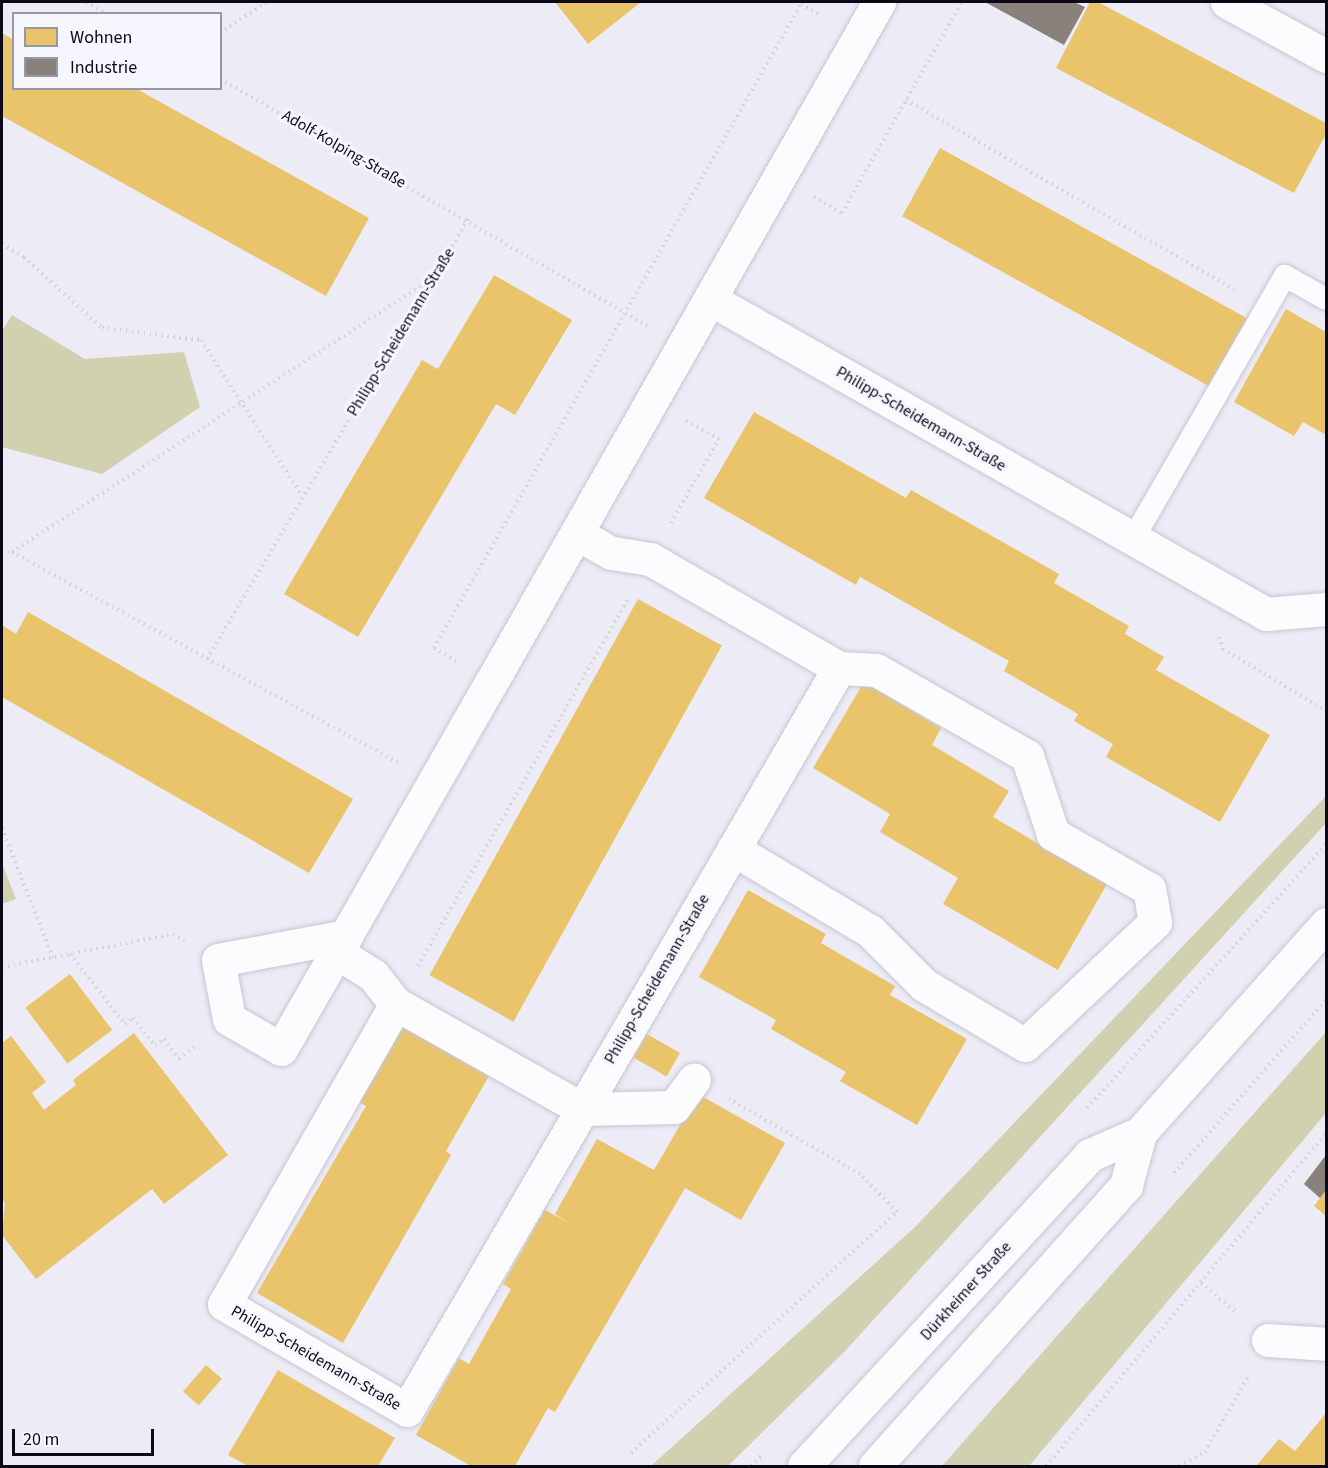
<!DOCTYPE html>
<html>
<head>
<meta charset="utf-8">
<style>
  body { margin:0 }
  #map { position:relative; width:1328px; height:1468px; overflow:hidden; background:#ecebf6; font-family:"Source Sans 3",sans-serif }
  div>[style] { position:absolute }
  .green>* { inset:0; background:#d2d1af }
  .homes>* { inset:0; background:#e9c46a; transform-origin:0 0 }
  .industry>* { inset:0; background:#8a817c }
  .path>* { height:4px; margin-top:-2px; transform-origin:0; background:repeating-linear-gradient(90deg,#d3d2d7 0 1.5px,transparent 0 6px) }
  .roads { filter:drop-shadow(0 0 2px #c7c6d3) drop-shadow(0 0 2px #c7c6d3) }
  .service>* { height:22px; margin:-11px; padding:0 11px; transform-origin:11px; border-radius:11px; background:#fcfcfe }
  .minor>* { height:33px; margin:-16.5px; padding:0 16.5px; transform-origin:16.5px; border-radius:16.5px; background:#fcfcfe }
  .tertiary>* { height:33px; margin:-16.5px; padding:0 16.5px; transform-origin:16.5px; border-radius:16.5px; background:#fcfcfe }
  span { translate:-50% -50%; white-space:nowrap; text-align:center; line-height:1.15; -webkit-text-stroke:6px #f6f6ff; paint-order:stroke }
  .street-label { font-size:16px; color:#0c0a19 }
  .frame { position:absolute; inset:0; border:3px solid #0c0a19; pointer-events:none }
  .legend { position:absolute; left:12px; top:12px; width:210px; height:78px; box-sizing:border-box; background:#f6f6ff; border:2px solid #9898a3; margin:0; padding:8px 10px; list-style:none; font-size:18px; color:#0c0a19 }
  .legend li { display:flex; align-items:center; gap:12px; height:30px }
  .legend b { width:30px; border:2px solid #9898a3 }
  .scale { position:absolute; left:12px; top:1429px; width:142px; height:27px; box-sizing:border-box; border:3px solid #0c0a19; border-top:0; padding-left:8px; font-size:18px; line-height:21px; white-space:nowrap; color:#0c0a19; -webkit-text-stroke:4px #f6f6ff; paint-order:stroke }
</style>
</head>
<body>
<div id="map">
  <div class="green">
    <i style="clip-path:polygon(12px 315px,85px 359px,184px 352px,200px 407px,102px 474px,2px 447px,2px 331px)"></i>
    <i style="clip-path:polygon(1326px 796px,1326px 823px,846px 1350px,728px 1466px,651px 1466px,915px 1227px)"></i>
    <i style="clip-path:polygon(2px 863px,16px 899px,2px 904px)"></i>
    <i style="clip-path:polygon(1326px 1032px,1326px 1113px,1029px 1466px,942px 1466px)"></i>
  </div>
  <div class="homes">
    <i style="clip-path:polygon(555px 2px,641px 2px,588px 44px)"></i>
    <i style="clip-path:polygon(1090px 2px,1098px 2px,1326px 123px,1326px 134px,1294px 193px,1056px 68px)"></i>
    <i style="clip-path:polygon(2px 33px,14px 40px,14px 88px,135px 88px,369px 218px,326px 296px,2px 116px)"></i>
    <i style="left:940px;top:148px;width:352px;height:78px;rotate:29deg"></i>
    <i style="clip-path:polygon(494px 275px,572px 320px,515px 415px,496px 404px,358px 637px,284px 594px,422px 360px,438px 369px)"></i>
    <i style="clip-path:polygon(1286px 309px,1326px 332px,1326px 435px,1303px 422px,1294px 436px,1234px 402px)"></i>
    <i style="clip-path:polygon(754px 412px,906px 498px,911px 490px,1059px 574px,1054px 583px,1129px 626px,1125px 634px,1164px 657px,1156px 670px,1270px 735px,1220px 822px,1106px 757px,1113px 744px,1074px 721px,1078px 714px,1004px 671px,1009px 661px,860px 577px,856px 585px,704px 498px)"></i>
    <i style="left:638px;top:599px;width:96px;height:430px;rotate:29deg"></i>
    <i style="clip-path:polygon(28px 612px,353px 799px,309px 873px,2px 697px,2px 625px,16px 634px)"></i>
    <i style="clip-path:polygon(864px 682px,941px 728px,932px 745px,1009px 791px,993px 817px,1107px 884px,1058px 970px,943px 904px,958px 878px,880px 832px,890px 814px,813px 768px)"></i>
    <i style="clip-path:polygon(748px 890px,826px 934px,821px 943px,895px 986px,890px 995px,967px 1039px,917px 1125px,840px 1081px,846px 1072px,771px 1029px,776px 1020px,699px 977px)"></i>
    <i style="left:70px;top:974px;width:70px;height:56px;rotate:53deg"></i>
    <i style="clip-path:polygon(401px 1024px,490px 1074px,446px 1151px,451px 1155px,343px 1343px,257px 1293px,366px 1106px,357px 1101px)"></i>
    <i style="clip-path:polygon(134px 1033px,228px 1155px,164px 1204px,152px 1189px,36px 1279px,2px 1235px,5px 1203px,2px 1199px,2px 1043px,11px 1036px,46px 1082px,32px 1093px,44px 1110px,76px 1085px,73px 1080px)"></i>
    <i style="left:647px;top:1034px;width:38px;height:27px;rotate:30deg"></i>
    <i style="clip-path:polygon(698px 1094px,785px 1143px,741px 1220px,685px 1188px,555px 1412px,548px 1408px,515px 1466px,471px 1466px,416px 1435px,459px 1358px,469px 1364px,511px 1289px,503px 1284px,545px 1210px,571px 1224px,555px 1214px,597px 1139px,654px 1170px)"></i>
    <i style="clip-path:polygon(1326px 1190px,1326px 1216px,1314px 1206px)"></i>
    <i style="left:206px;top:1365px;width:21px;height:35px;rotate:41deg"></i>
    <i style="clip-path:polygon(278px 1370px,395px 1438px,378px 1466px,248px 1466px,228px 1455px)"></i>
    <i style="clip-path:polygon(1326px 1413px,1326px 1466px,1256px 1466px,1279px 1439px,1295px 1451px)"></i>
  </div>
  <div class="industry">
    <i style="clip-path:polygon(985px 2px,1074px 2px,1085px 7px,1064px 45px)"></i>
    <i style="clip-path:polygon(1326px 1155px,1326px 1190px,1320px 1198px,1304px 1184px)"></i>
  </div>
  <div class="path">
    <i style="left:86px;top:2px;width:24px;rotate:30deg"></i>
    <i style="left:801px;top:4px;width:24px;rotate:30deg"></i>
    <i style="left:220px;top:33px;width:56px;rotate:-33.4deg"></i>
    <i style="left:220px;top:79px;width:494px;rotate:30deg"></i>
    <i style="left:906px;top:100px;width:379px;rotate:30deg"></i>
    <i style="left:814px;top:197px;width:32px;rotate:30deg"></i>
    <i style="left:842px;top:213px;width:243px;rotate:-60.4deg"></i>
    <i style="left:2px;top:244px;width:26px;rotate:31deg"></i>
    <i style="left:24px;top:257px;width:105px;rotate:42.3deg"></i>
    <i style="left:102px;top:328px;width:100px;rotate:6.9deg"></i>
    <i style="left:201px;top:340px;width:186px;rotate:57.1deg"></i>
    <i style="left:671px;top:523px;width:97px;rotate:-60.3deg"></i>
    <i style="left:719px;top:439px;width:38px;rotate:-151deg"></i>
    <i style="left:2px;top:552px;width:10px"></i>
    <i style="left:12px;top:552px;width:439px;rotate:28.6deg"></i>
    <i style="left:12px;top:552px;width:502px;rotate:-33.06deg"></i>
    <i style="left:1219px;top:637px;width:13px;rotate:72deg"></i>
    <i style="left:1223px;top:649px;width:120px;rotate:31deg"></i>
    <i style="left:207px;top:659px;width:512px;rotate:-59.32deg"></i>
    <i style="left:456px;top:661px;width:26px;rotate:-149deg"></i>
    <i style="left:434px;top:648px;width:743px;rotate:-60.33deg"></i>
    <i style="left:2px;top:828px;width:140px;rotate:68.6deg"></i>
    <i style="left:70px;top:954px;width:89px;rotate:51.8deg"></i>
    <i style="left:125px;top:1024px;width:10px;rotate:-37deg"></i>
    <i style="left:133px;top:1018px;width:35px;rotate:51deg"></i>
    <i style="left:155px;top:1045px;width:11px;rotate:-34deg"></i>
    <i style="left:164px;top:1039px;width:25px;rotate:53deg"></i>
    <i style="left:179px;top:1059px;width:24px;rotate:-38deg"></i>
    <i style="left:418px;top:966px;width:425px;rotate:-60.2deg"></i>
    <i style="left:2px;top:967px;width:174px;rotate:-10.9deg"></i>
    <i style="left:173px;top:934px;width:13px;rotate:29deg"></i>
    <i style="left:1087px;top:1108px;width:356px;rotate:-47.8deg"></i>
    <i style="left:1174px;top:1173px;width:230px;rotate:-48.7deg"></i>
    <i style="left:1201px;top:1283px;width:48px;rotate:40deg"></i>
    <i style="left:631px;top:1453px;width:359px;rotate:-42.2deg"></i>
    <i style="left:897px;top:1212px;width:53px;rotate:-134.2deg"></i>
    <i style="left:860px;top:1174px;width:151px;rotate:-150.2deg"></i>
    <i style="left:751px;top:1466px;width:18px;rotate:-45deg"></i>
    <i style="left:1046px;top:1466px;width:434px;rotate:-49.9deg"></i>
    <i style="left:1179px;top:1466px;width:30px;rotate:-28deg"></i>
    <i style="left:1205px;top:1452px;width:89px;rotate:-60.3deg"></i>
  </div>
  <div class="roads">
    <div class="service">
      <i style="left:1133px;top:539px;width:304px;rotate:-60deg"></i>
      <i style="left:1285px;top:276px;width:47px;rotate:29.3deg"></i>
    </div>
    <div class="minor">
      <i style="left:1227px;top:2px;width:113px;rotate:28.6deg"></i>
      <i style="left:710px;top:299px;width:639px;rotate:29.53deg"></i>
      <i style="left:1266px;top:614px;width:60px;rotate:-4.8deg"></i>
      <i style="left:733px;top:849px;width:160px;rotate:30.9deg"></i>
      <i style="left:870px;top:931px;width:76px;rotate:45deg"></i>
      <i style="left:924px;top:985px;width:117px;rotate:30.7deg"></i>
      <i style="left:1025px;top:1045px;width:179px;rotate:-43.4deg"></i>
      <i style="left:1155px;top:922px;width:34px;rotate:-100deg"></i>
      <i style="left:1149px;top:889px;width:111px;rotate:-150.2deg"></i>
      <i style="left:1053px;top:834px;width:82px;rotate:-108.4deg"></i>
      <i style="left:1027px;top:756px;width:174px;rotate:-150.3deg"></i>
      <i style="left:876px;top:670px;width:37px;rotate:-177deg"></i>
      <i style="left:346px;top:936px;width:130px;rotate:169.4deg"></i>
      <i style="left:218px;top:960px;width:60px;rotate:79.4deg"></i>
      <i style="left:229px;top:1019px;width:60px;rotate:30deg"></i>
      <i style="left:281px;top:1049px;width:424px;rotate:-60.2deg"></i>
      <i style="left:492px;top:681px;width:782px;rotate:-60.32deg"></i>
      <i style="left:336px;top:952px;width:44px;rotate:31.9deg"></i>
      <i style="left:373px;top:975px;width:37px;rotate:52deg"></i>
      <i style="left:396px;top:1004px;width:214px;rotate:29.4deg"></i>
      <i style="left:582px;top:1109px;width:92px;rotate:-1.2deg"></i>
      <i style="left:674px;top:1107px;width:34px;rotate:-54deg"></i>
      <i style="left:396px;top:1004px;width:346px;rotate:119.8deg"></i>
      <i style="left:224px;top:1304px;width:211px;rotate:30.1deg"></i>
      <i style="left:407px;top:1410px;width:859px;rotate:-59.79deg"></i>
      <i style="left:839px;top:668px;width:218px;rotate:-150deg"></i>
      <i style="left:650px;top:559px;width:39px;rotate:-171deg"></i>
      <i style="left:611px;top:553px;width:40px;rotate:-150.3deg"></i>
      <i style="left:1268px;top:1340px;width:58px;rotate:3.9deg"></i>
    </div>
    <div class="tertiary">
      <i style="left:804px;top:1466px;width:423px;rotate:-47.4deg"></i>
      <i style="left:1090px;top:1155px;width:55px;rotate:-23.7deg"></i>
      <i style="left:1140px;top:1133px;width:280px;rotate:-48.3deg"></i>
      <i style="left:875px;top:1466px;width:377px;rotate:-48.2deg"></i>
      <i style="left:1126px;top:1185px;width:54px;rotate:-74.9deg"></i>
    </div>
  </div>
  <div class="street-label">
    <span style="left:344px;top:149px;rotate:30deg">Adolf-Kolping-Straße</span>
    <span style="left:401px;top:332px;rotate:-59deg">Philipp-Scheidemann-Straße</span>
    <span style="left:921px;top:419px;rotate:30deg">Philipp-Scheidemann-Straße</span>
    <span style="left:657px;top:979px;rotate:-60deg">Philipp-Scheidemann-Straße</span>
    <span style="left:966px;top:1291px;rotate:-48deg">Dürkheimer Straße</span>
    <span style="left:316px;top:1358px;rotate:30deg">Philipp-Scheidemann-Straße</span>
  </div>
  <div class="frame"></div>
  <ul class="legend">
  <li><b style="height:16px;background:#e9c46a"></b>Wohnen</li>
  <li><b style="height:16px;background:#8a817c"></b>Industrie</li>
  </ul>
  <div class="scale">20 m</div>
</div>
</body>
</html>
